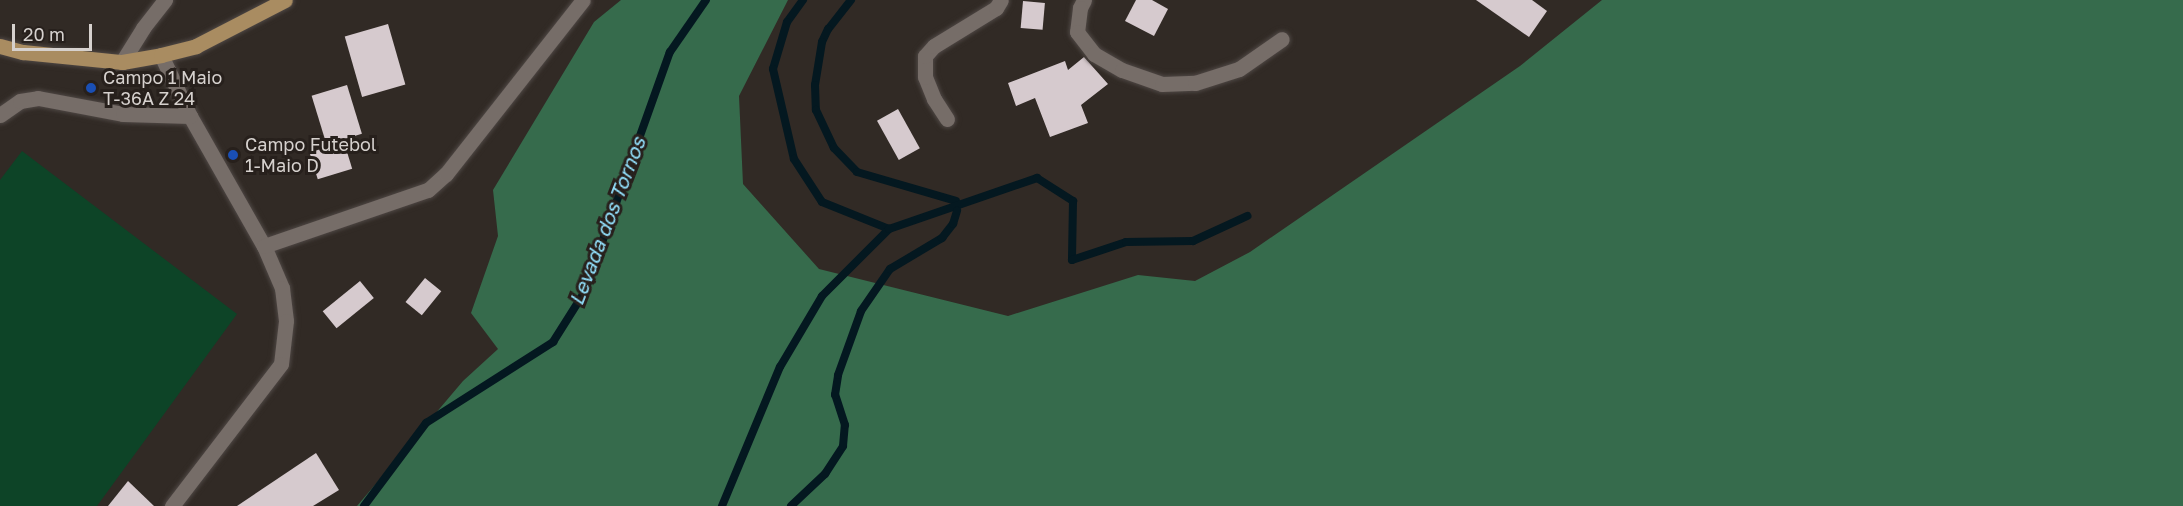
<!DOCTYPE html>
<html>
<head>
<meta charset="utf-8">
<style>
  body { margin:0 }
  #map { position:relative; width:2183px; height:506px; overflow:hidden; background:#312a25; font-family:"Golos Text",sans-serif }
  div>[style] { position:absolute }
  .green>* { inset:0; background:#0d4427 }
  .forest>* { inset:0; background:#366b4c }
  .stream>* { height:8px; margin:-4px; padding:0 4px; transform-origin:4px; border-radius:4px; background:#041820 }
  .building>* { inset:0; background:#d6cace; transform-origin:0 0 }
  .roads { filter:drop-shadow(0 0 2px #4e4744) drop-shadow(0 0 2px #4e4744) }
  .minor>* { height:15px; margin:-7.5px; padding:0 7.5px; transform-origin:7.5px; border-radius:7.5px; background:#766d68 }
  .major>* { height:15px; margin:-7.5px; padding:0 7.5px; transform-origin:7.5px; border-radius:7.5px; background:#a98c61 }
  .dots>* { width:16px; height:16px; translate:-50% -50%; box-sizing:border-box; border:3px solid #27201c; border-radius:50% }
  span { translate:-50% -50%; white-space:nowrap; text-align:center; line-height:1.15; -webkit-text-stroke:6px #27201c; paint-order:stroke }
  .poi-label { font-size:18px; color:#d6d1ce }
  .left { translate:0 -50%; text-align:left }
  .water-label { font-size:20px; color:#93e1fd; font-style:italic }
  .scale { position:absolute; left:12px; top:24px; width:80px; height:27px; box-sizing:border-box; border:3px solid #d6d1ce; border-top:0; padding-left:8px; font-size:18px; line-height:21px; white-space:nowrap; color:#d6d1ce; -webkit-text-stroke:4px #27201c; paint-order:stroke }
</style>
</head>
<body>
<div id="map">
  <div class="green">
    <i style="clip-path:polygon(22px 151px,237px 314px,97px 506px,0 506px,0 180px)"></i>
  </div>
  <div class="forest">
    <i style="clip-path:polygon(621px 0,788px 0,739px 96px,743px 184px,819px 269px,1008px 316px,1138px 275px,1195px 281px,1250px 252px,1520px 66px,1602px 0,2183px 0,2183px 506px,357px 506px,463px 381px,498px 349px,471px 313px,498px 236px,493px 190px,594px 22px)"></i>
  </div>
  <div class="stream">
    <i style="left:803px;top:0;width:27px;rotate:126deg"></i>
    <i style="left:787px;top:22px;width:49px;rotate:106.6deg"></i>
    <i style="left:773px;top:69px;width:92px;rotate:76.9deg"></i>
    <i style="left:794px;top:159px;width:51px;rotate:56.9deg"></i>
    <i style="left:822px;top:202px;width:72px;rotate:21.9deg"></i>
    <i style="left:851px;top:0;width:37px;rotate:128deg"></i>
    <i style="left:828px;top:29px;width:14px;rotate:115deg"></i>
    <i style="left:822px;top:42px;width:44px;rotate:99.2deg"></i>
    <i style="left:815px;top:85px;width:25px;rotate:88deg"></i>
    <i style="left:816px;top:110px;width:42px;rotate:64.7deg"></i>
    <i style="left:834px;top:148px;width:33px;rotate:46deg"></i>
    <i style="left:857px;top:172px;width:103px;rotate:16.3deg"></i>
    <i style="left:364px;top:506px;width:104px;rotate:-53.2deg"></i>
    <i style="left:426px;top:423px;width:151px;rotate:-32.5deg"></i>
    <i style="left:553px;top:342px;width:58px;rotate:-57.7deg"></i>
    <i style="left:584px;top:293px;width:256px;rotate:-70.4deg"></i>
    <i style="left:670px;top:52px;width:63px;rotate:-55.3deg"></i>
    <i style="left:722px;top:506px;width:151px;rotate:-67.4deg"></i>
    <i style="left:780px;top:367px;width:82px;rotate:-59.4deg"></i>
    <i style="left:822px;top:296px;width:95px;rotate:-45deg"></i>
    <i style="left:889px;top:229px;width:157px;rotate:-19deg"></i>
    <i style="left:1037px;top:178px;width:43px;rotate:32.6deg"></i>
    <i style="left:1073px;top:201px;width:59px;rotate:91deg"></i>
    <i style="left:1072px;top:260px;width:57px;rotate:-18.4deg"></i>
    <i style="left:1126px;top:242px;width:67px;rotate:-0.9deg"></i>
    <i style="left:1193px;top:241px;width:60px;rotate:-24.8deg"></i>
    <i style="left:791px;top:506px;width:47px;rotate:-43.3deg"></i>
    <i style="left:825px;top:474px;width:33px;rotate:-57deg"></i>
    <i style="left:843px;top:446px;width:21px;rotate:-85deg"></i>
    <i style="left:845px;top:425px;width:32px;rotate:-108deg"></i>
    <i style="left:835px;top:395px;width:20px;rotate:-81deg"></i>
    <i style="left:838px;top:375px;width:68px;rotate:-70.2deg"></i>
    <i style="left:861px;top:311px;width:51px;rotate:-55.4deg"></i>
    <i style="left:890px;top:269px;width:61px;rotate:-30.8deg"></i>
    <i style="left:942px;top:238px;width:18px;rotate:-52deg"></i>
    <i style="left:953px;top:224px;width:14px;rotate:-73deg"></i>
  </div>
  <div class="building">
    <i style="clip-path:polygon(1136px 0,1152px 0,1168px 9px,1154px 36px,1125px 21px)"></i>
    <i style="clip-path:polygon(1476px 0,1532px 0,1547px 11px,1529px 37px)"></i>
    <i style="left:1023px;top:1px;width:22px;height:27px;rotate:5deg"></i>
    <i style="left:388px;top:24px;width:63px;height:45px;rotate:74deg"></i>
    <i style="clip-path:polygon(1084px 57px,1108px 84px,1081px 105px,1088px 123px,1050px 137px,1035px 98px,1016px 106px,1008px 83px,1065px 61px,1068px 70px)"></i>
    <i style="left:347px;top:85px;width:51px;height:37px;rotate:73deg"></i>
    <i style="left:898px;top:109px;width:45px;height:24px;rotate:61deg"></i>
    <i style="left:344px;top:142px;width:28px;height:36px;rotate:73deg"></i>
    <i style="left:425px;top:278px;width:21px;height:31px;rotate:39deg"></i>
    <i style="left:360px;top:281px;width:22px;height:48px;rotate:51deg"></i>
    <i style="clip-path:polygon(316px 453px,339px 490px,313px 506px,237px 506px)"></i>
    <i style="clip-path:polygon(128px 481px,154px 506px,108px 506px)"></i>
  </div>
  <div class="roads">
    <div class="minor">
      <i style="left:1084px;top:0;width:9px;rotate:117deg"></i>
      <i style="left:1080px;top:8px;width:24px;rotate:97deg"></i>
      <i style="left:1077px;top:32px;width:28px;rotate:52deg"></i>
      <i style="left:1094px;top:54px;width:32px;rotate:30deg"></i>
      <i style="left:1122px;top:70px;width:42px;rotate:19.3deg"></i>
      <i style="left:1162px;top:84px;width:33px;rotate:-2deg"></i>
      <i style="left:1195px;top:83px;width:46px;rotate:-17.7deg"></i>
      <i style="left:1239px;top:69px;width:52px;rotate:-34.9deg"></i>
      <i style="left:161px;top:55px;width:68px;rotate:64.6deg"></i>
      <i style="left:190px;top:116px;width:150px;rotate:60.4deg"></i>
      <i style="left:264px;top:246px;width:46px;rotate:66.8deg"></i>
      <i style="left:282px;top:288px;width:33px;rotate:83deg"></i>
      <i style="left:286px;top:321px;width:43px;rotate:96.6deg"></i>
      <i style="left:281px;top:364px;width:179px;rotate:127.5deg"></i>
      <i style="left:122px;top:62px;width:40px;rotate:-58deg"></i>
      <i style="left:143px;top:28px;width:36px;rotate:-52deg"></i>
      <i style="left:0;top:115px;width:24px;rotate:-35deg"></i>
      <i style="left:20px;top:101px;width:18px;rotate:-9deg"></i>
      <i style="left:38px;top:98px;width:86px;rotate:10.7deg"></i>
      <i style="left:123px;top:114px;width:67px;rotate:1.7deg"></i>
      <i style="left:947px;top:119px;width:24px;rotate:-123deg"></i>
      <i style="left:934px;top:99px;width:24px;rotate:-112deg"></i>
      <i style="left:925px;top:77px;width:21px;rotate:-90deg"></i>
      <i style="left:925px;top:56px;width:13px;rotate:-48deg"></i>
      <i style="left:934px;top:46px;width:73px;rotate:-31.5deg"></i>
      <i style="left:996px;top:8px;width:9px;rotate:-58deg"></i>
      <i style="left:264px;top:246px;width:173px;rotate:-18.9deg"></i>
      <i style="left:428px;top:190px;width:24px;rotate:-42deg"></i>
      <i style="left:446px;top:174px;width:221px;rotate:-51.8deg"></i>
    </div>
    <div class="major">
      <i style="left:0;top:46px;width:24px;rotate:15deg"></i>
      <i style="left:23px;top:52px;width:100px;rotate:5.8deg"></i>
      <i style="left:122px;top:62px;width:40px;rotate:-10deg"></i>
      <i style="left:161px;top:55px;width:36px;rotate:-14deg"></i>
      <i style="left:196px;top:46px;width:100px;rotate:-27.3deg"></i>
    </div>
  </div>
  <div class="dots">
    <i style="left:91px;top:88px;background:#1a4fb4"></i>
    <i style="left:233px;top:155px;background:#1a4fb4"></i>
  </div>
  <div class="poi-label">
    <span class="left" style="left:103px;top:88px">Campo 1 Maio<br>T-36A Z 24</span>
    <span class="left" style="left:245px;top:155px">Campo Futebol<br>1-Maio D</span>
  </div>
  <div class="water-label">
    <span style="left:607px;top:221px;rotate:-69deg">Levada dos Tornos</span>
  </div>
  <div class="scale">20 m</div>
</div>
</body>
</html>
